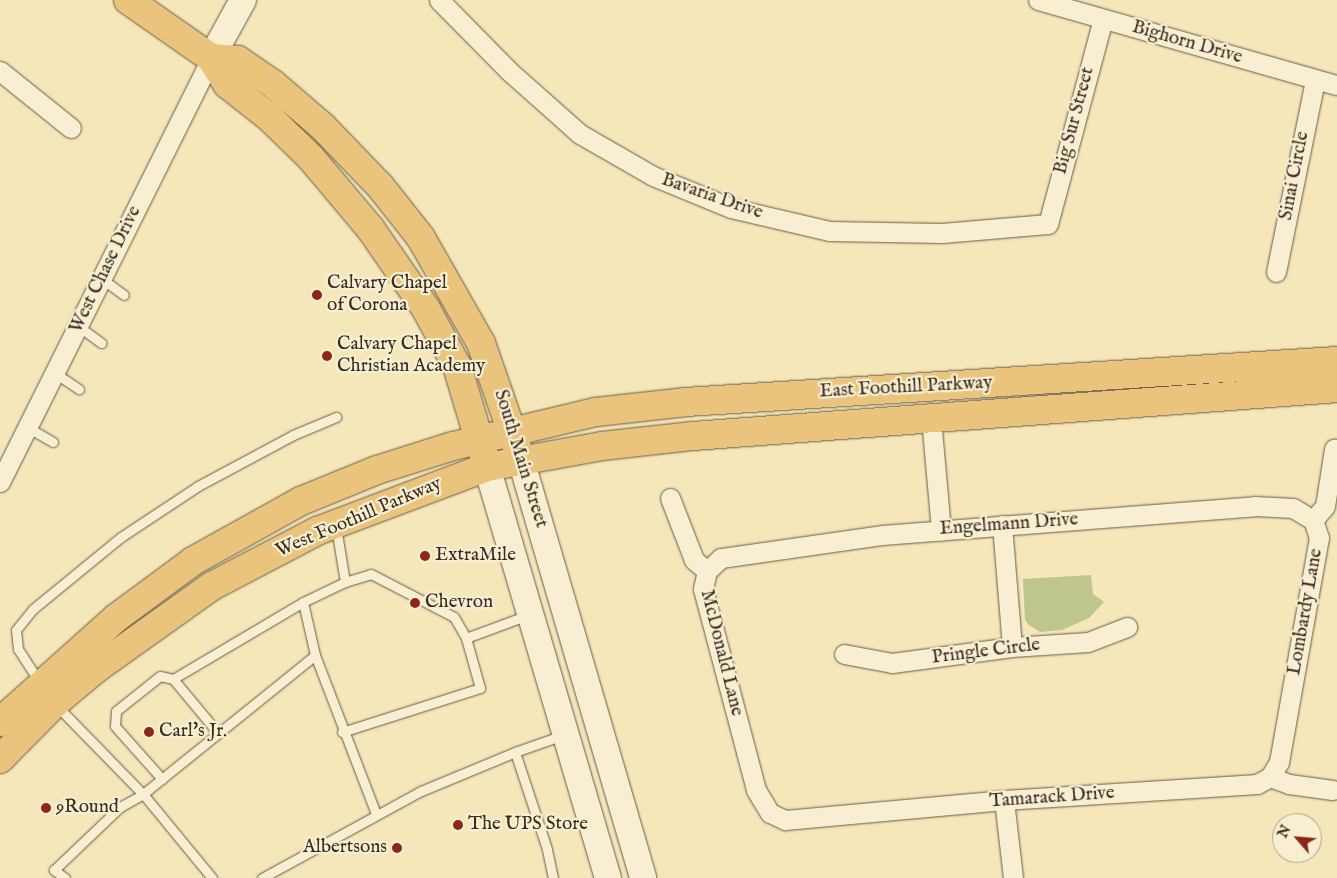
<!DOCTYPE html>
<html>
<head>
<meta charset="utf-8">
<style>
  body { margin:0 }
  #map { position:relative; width:1337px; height:878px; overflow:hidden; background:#f5e7ba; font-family:"IM FELL English",serif }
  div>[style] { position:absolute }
  .green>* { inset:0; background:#bec58e }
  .roads { filter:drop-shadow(0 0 1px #675a46) drop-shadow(0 0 1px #675a46) }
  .lane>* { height:9px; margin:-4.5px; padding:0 4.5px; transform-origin:4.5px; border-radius:4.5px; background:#f8efd2 }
  .street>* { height:19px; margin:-9.5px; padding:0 9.5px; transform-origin:9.5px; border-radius:9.5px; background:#f8efd2 }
  .secondary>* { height:26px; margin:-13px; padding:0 13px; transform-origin:13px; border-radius:13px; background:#f8efd2 }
  .primary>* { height:28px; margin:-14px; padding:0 14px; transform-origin:14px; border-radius:14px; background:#eac47d }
  .dots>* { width:14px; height:14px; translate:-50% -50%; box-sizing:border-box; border:2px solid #f8efd2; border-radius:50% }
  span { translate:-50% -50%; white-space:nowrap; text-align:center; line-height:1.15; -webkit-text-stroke:4.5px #f8efd2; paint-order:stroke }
  .street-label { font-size:19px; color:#382b20 }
  .poi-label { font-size:19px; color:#382b20 }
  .left { translate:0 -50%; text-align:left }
  .right { translate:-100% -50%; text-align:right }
  .north { position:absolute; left:1272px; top:813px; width:50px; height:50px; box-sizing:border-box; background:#f8efd2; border:1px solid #aba18b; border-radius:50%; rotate:297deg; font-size:14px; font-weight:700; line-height:20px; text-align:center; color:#382b20 }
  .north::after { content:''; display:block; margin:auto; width:18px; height:22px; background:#8f2418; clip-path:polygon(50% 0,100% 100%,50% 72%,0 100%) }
</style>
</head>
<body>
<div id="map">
  <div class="green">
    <i style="clip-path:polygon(1091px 575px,1093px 594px,1104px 602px,1089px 618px,1062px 630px,1040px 632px,1029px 625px,1025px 620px,1023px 579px)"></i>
  </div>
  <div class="roads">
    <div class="lane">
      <i style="left:102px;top:279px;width:27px;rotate:36deg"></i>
      <i style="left:78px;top:326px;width:29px;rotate:36deg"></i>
      <i style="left:55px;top:373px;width:29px;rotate:34deg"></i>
      <i style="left:27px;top:427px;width:30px;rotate:30deg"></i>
      <i style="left:345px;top:582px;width:27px;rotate:-17deg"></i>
      <i style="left:371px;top:574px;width:93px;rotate:27.4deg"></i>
      <i style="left:454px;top:617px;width:24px;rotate:60deg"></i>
      <i style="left:315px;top:655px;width:170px;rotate:69deg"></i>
      <i style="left:40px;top:683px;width:40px;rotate:-122.9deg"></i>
      <i style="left:18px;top:649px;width:19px;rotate:-96deg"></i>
      <i style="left:16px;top:630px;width:27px;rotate:-51deg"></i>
      <i style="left:33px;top:609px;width:114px;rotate:-39.3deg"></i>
      <i style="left:121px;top:537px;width:92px;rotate:-33.5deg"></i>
      <i style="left:198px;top:486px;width:108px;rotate:-28.2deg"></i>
      <i style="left:293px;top:435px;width:47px;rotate:-22.7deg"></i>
      <i style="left:57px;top:706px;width:123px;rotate:45.7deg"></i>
      <i style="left:143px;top:794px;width:109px;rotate:50.6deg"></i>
      <i style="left:342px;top:732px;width:145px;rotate:-17.7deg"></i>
      <i style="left:480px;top:688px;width:52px;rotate:-105.6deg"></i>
      <i style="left:466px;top:638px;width:66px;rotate:-20.4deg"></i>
      <i style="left:218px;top:733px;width:70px;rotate:-129.8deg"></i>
      <i style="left:173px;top:679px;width:151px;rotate:-30.6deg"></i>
      <i style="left:162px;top:779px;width:71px;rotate:-131.6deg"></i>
      <i style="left:115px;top:726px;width:15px;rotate:-86deg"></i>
      <i style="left:116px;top:711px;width:56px;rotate:-38.5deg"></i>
      <i style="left:160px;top:676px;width:13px;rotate:13deg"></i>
      <i style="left:65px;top:878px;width:14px;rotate:-144deg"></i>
      <i style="left:54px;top:870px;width:91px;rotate:-43.7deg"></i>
      <i style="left:120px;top:807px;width:26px;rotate:-29deg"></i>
      <i style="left:143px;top:794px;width:221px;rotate:-38.9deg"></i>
      <i style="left:315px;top:655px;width:54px;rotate:-102.8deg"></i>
      <i style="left:303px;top:602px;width:47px;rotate:-25.5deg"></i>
      <i style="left:345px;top:582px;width:56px;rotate:-99.3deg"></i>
      <i style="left:262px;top:878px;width:181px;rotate:-28.7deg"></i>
      <i style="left:421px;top:791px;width:102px;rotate:-22.5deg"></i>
      <i style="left:553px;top:878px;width:30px;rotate:-102deg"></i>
      <i style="left:547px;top:849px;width:102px;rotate:-108.3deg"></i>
      <i style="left:515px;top:752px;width:51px;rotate:-19.5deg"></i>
    </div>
    <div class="street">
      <i style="left:439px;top:0;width:100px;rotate:45.4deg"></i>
      <i style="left:509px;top:71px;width:95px;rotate:41.6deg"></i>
      <i style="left:580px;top:134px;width:84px;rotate:29.9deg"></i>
      <i style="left:653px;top:176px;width:84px;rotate:22.3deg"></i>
      <i style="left:731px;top:208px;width:101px;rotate:13.2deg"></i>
      <i style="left:829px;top:231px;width:113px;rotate:1deg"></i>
      <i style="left:942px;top:233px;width:106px;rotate:-4.9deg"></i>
      <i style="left:1048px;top:224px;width:212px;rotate:-75deg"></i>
      <i style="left:1038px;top:0;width:311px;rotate:15.9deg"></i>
      <i style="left:0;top:71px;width:91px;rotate:38.8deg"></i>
      <i style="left:1276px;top:272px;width:196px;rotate:-78.5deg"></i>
      <i style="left:931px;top:418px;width:113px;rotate:84.9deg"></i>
      <i style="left:0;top:482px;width:474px;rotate:-63.5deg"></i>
      <i style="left:670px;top:498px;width:66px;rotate:68.8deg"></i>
      <i style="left:694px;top:560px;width:17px;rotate:40deg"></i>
      <i style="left:707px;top:571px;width:18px;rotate:103deg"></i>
      <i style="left:703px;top:589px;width:208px;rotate:75.2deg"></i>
      <i style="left:756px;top:790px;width:27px;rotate:59deg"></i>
      <i style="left:770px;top:813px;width:17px;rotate:25deg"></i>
      <i style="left:785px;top:820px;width:220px;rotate:-5.2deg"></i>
      <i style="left:1004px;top:800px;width:254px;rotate:-3.6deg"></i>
      <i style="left:1257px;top:784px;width:15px;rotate:-28deg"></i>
      <i style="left:1270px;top:777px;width:20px;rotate:20deg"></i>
      <i style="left:1289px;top:784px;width:44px;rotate:7.8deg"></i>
      <i style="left:1002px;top:525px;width:122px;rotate:85.3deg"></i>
      <i style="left:707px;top:571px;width:19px;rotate:-43deg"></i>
      <i style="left:721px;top:558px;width:163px;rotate:-8.1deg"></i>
      <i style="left:882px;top:535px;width:374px;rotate:-4.4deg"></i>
      <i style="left:1255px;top:506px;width:38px;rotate:3deg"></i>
      <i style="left:1293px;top:508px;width:23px;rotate:31deg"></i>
      <i style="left:844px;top:654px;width:49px;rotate:10.6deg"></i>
      <i style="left:892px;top:663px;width:121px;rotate:-7.6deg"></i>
      <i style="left:1012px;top:647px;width:76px;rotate:-3.8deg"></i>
      <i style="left:1088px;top:642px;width:42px;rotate:-21deg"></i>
      <i style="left:1270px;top:777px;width:17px;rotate:-59deg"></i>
      <i style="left:1279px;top:762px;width:228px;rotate:-79.9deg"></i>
      <i style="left:1319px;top:538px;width:19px;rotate:-108deg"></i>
      <i style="left:1313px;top:520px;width:18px;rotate:-49deg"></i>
      <i style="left:1325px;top:506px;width:58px;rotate:-81deg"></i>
      <i style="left:1004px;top:800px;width:79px;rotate:83.4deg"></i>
    </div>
    <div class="secondary">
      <i style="left:211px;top:58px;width:66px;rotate:-61.1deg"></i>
      <i style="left:521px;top:460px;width:435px;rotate:73.7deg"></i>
      <i style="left:487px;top:467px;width:428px;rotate:73.6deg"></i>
    </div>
    <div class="primary">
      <i style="left:128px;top:0;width:101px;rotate:34.9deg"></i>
      <i style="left:211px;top:58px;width:31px;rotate:58deg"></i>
      <i style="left:227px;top:84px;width:55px;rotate:38.3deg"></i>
      <i style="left:270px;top:118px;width:57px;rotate:44.3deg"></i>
      <i style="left:311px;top:158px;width:92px;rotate:49.9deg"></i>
      <i style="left:370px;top:228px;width:98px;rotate:55.3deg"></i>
      <i style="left:426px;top:309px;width:65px;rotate:61.5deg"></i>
      <i style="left:457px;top:366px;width:94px;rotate:73.3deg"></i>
      <i style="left:211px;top:58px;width:27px;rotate:4deg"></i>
      <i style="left:238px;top:60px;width:42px;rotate:34.4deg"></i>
      <i style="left:273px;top:84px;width:65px;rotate:40.6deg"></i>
      <i style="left:322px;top:126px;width:83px;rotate:46deg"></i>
      <i style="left:380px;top:186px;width:66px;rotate:51.7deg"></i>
      <i style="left:421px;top:238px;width:121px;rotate:60.3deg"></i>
      <i style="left:481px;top:343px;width:110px;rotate:70.9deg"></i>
      <i style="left:0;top:722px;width:156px;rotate:-41.9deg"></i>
      <i style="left:116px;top:618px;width:96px;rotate:-36.5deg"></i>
      <i style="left:193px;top:561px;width:124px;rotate:-29.1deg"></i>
      <i style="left:301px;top:501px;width:82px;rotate:-22.2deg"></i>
      <i style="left:377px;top:470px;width:80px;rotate:-17.5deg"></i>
      <i style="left:453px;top:446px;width:147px;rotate:-13.4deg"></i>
      <i style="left:596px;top:412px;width:91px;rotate:-6.3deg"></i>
      <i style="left:686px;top:402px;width:652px;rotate:-3.6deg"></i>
      <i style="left:0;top:759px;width:78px;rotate:-45.5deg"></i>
      <i style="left:55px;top:703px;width:55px;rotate:-39.8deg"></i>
      <i style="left:97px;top:668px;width:141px;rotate:-35.5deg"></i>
      <i style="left:212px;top:586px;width:119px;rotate:-27.6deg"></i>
      <i style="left:317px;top:531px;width:182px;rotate:-20.6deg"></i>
      <i style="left:487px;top:467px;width:117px;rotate:-10.3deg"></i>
      <i style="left:602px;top:446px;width:92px;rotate:-6.3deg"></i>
      <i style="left:693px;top:436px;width:646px;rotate:-4.26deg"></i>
    </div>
  </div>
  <div class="dots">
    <i style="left:317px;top:295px;background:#8f2418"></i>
    <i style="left:327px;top:356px;background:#8f2418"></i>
    <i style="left:425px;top:556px;background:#8f2418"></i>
    <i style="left:415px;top:603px;background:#8f2418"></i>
    <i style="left:149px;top:732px;background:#8f2418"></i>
    <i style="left:46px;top:808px;background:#8f2418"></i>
    <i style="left:458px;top:825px;background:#8f2418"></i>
    <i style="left:397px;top:848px;background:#8f2418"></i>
  </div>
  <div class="street-label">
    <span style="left:1187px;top:43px;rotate:16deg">Bighorn Drive</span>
    <span style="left:1075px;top:121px;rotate:-75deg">Big Sur Street</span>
    <span style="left:1295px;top:176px;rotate:-79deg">Sinai Circle</span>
    <span style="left:712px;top:197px;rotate:19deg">Bavaria Drive</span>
    <span style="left:106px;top:270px;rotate:-64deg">West Chase Drive</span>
    <span style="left:906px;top:388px;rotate:-3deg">East Foothill Parkway</span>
    <span style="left:520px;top:459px;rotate:73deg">South Main Street</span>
    <span style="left:359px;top:518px;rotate:-23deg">West Foothill Parkway</span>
    <span style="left:1009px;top:525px;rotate:-4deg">Engelmann Drive</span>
    <span style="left:1306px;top:612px;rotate:-80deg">Lombardy Lane</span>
    <span style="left:986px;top:652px;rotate:-7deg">Pringle Circle</span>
    <span style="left:721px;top:653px;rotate:76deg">McDonald Lane</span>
    <span style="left:1052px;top:798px;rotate:-4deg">Tamarack Drive</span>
  </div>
  <div class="poi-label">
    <span class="left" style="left:327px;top:295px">Calvary Chapel<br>of Corona</span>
    <span class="left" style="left:337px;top:356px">Calvary Chapel<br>Christian Academy</span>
    <span class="left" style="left:435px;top:556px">ExtraMile</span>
    <span class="left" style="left:425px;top:603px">Chevron</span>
    <span class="left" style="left:159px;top:732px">Carl's Jr.</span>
    <span class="left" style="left:56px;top:808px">9Round</span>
    <span class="left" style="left:468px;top:825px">The UPS Store</span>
    <span class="right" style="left:387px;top:848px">Albertsons</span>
  </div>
  <div class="north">N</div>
</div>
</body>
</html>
